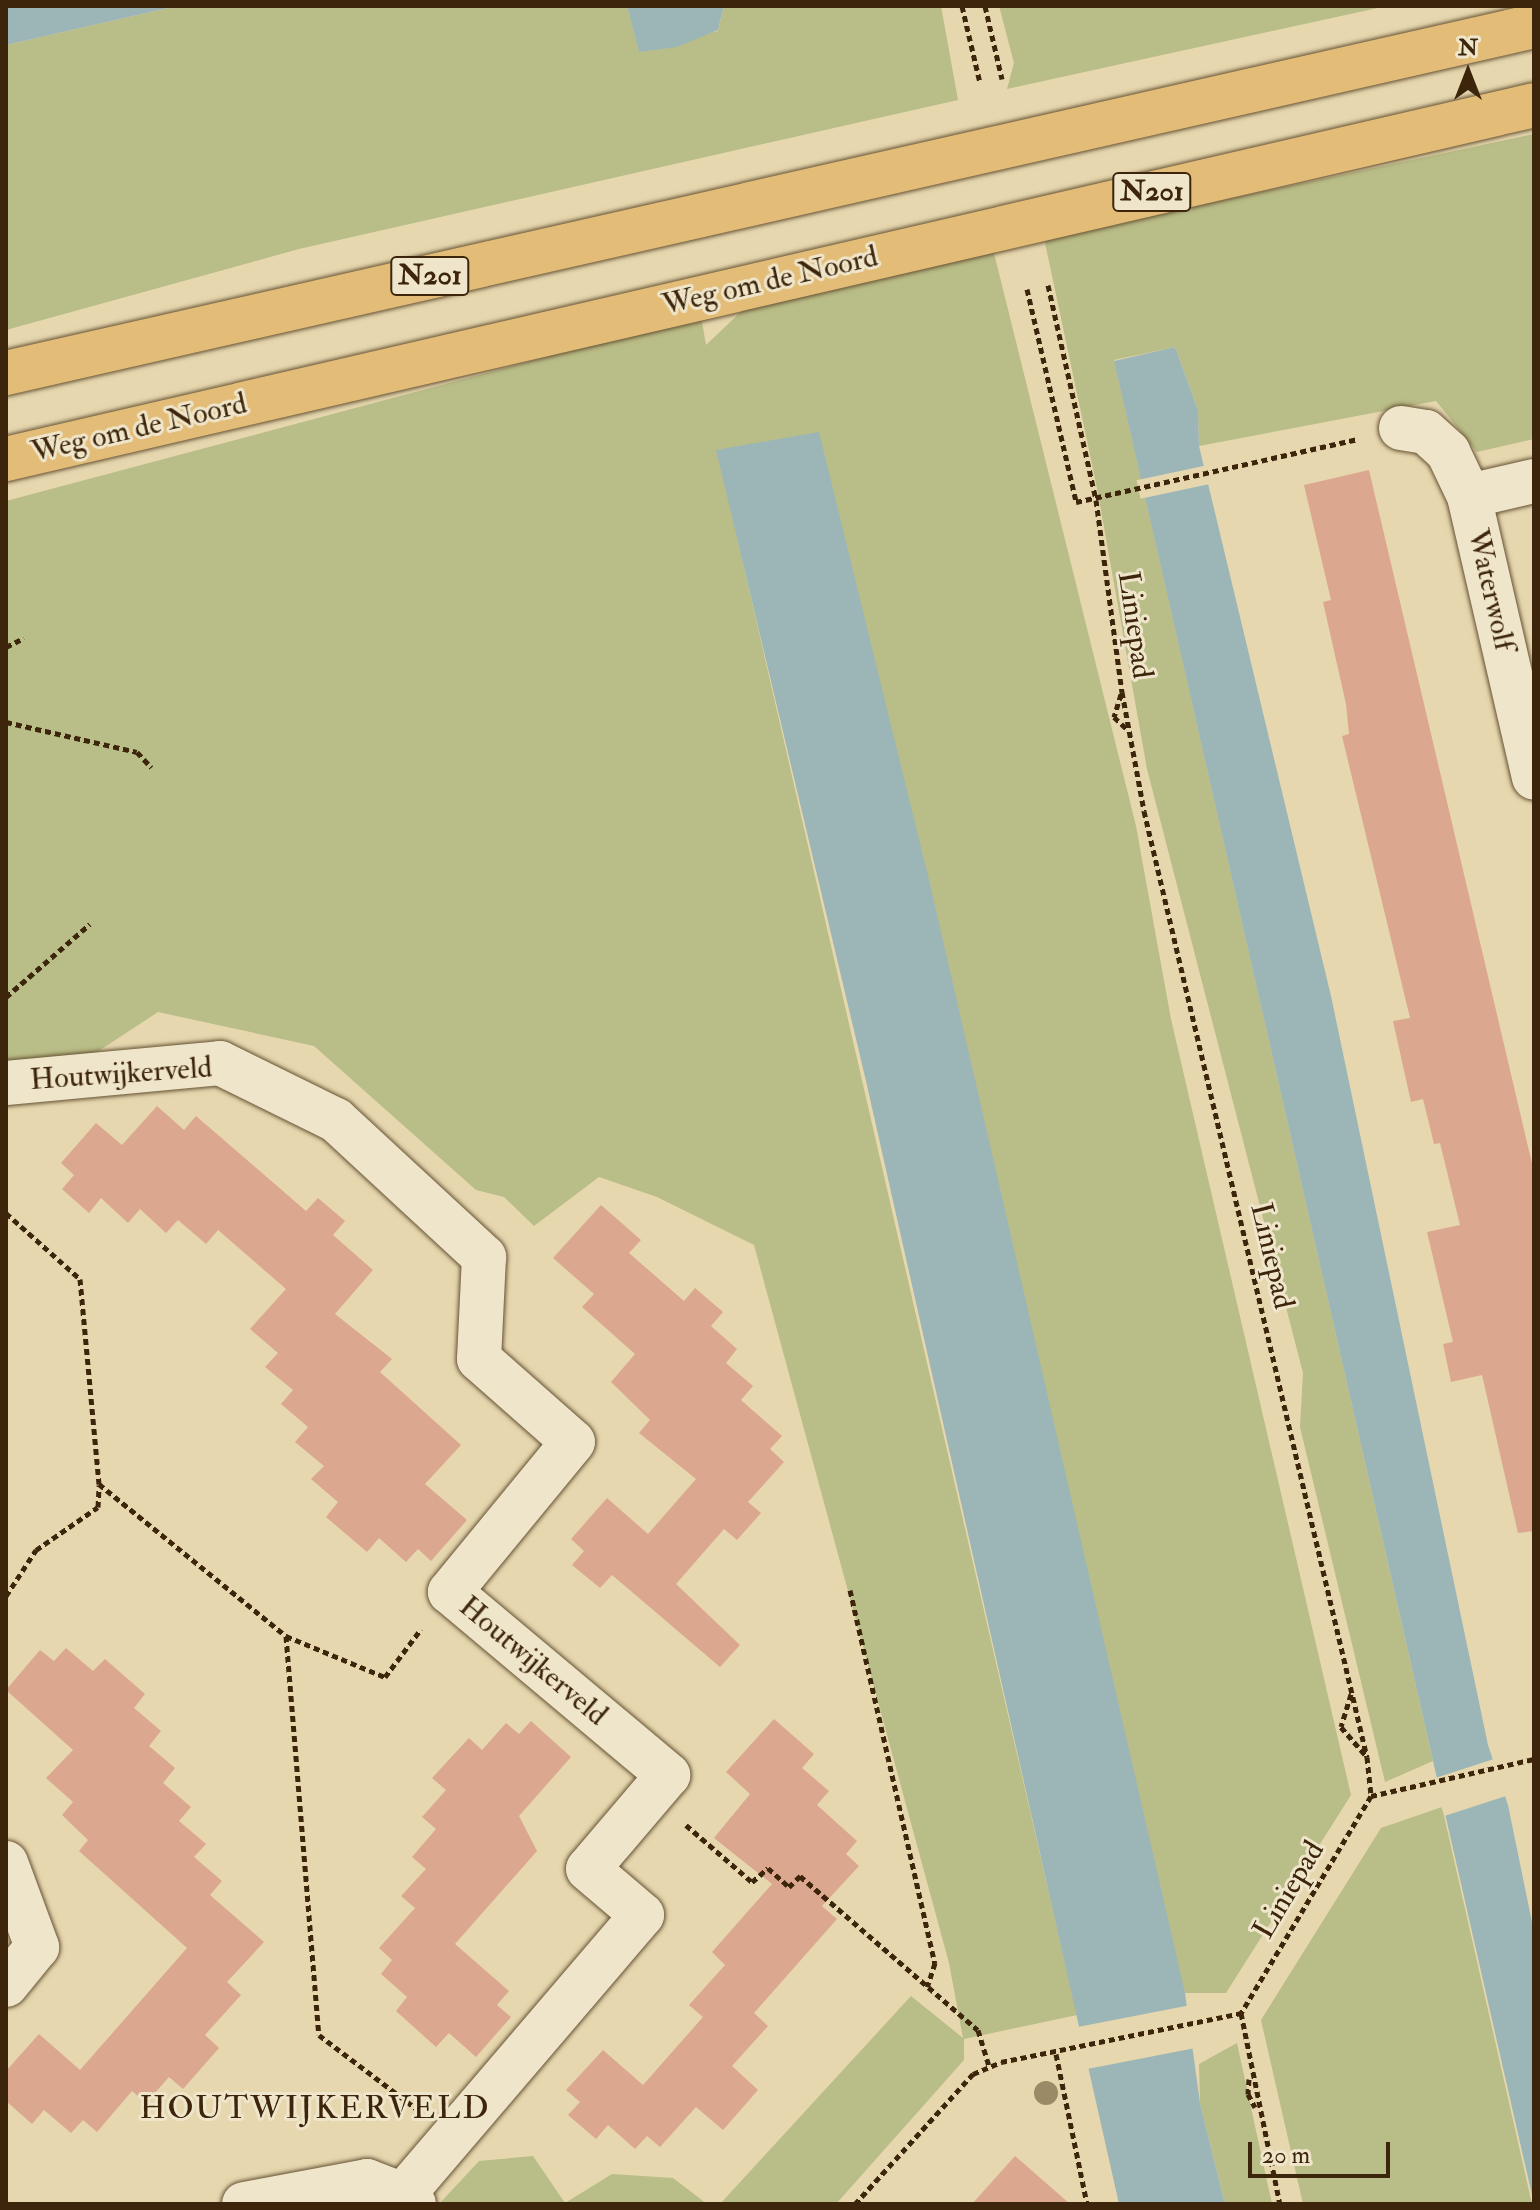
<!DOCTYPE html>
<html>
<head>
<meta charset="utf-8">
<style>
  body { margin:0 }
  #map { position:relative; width:1540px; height:2210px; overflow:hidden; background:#e6d7af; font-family:"IM FELL Double Pica",serif }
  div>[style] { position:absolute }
  .green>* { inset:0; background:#b9bd87 }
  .water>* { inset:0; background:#9cb6b7 }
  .pier>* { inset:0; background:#e6d7af; transform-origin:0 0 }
  .building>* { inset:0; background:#dca78f }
  .path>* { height:5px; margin-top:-2.5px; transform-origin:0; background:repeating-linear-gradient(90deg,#3c250a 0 6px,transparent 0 10px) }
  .roads { filter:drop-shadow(0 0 2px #665233) drop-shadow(0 0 2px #665233) }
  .minor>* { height:44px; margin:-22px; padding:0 22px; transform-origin:22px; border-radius:22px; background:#efe5cb }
  .highway>* { height:44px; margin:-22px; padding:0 22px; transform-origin:22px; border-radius:22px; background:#e3bc78 }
  .trees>* { width:24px; height:24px; margin:-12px; border-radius:50%; background:#9a8a65 }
  span { translate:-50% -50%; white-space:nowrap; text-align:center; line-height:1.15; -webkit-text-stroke:6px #efe5cb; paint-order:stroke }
  .shield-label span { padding:2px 6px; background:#efe5cb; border:2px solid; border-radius:6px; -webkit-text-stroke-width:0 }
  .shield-label { font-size:28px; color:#3c250a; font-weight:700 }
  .street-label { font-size:30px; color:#3c250a }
  .neighbourhood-label { font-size:32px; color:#3c250a; letter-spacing:2px }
  .frame { position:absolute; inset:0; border:8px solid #3c250a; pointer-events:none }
  .north { position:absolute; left:1428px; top:32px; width:80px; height:80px; -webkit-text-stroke:6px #efe5cb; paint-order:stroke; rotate:0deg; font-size:22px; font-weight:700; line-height:32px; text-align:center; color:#3c250a }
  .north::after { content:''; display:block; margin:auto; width:28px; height:36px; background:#3c250a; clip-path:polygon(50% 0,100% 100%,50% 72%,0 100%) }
  .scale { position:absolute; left:1248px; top:2142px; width:142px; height:36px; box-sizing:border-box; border:4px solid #3c250a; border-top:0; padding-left:10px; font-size:24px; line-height:28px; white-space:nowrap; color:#3c250a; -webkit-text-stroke:6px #efe5cb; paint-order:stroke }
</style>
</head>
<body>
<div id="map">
  <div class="green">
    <i style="clip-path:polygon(177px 6px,627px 6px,639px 51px,718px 31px,724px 6px,941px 6px,958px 100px,299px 249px,6px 330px,6px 45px)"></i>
    <i style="clip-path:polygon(999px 6px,1387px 6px,1007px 89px,1014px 63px)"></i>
    <i style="clip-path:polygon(1534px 134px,1534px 439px,1477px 452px,1436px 401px,1199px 446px,1198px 410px,1175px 347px,1114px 360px,1433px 1761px,1385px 1782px,1300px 1427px,1303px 1373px,1147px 769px,1097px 488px,1044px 238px)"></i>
    <i style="clip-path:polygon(993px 249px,1136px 826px,1171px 1019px,1351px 1795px,1226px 1993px,1185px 1993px,744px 447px,717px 450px,1077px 2015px,964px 2039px,964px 2060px,836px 2204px,720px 2204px,911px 1996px,963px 2038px,949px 1963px,754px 1245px,657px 1197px,599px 1177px,534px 1226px,504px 1197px,476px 1190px,314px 1046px,158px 1012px,59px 1077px,6px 1077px,6px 501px,701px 316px,706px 345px,748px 305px)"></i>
    <i style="clip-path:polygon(1442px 1807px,1532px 2204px,1303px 2204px,1261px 2020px,1381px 1828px)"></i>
    <i style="clip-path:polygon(1237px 2043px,1272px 2204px,1225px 2204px,1200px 2103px,1199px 2064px)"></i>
    <i style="clip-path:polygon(533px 2156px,565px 2203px,612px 2174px,673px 2178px,707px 2204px,440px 2203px,479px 2161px)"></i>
  </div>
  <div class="water">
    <i style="clip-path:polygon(6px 6px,177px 6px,6px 45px)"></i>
    <i style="clip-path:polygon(627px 6px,724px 6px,718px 30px,677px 47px,639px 52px)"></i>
    <i style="clip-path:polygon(1175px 347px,1198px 410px,1199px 446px,1331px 996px,1488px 1745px,1508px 1805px,1534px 1932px,1534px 2204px,1114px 361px)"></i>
    <i style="clip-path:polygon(819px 432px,930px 884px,1185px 1993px,1200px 2103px,1225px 2204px,1119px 2204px,866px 1081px,716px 450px)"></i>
  </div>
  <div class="pier">
    <i style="left:1208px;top:465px;width:19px;height:73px;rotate:78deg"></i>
    <i style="left:1497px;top:1758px;width:39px;height:68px;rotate:72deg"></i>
    <i style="left:1191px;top:2005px;width:43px;height:118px;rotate:79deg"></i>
  </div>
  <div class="building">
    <i style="clip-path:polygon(1369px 470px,1534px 1172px,1534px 1531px,1518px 1533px,1482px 1375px,1451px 1382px,1443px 1344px,1453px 1342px,1427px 1232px,1460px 1225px,1440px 1143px,1434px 1144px,1423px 1099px,1411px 1102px,1393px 1021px,1410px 1018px,1342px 736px,1349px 734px,1346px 704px,1323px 602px,1331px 600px,1304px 485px)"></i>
    <i style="clip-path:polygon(157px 1106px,184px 1130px,196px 1116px,306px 1211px,318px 1198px,345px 1221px,333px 1235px,373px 1270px,335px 1314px,392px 1359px,380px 1372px,461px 1445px,425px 1484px,467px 1520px,431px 1561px,418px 1549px,406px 1562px,379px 1538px,367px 1552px,326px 1517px,338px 1502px,311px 1479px,324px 1466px,295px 1442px,308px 1427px,281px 1404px,293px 1390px,265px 1367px,278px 1353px,250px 1329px,286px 1289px,218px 1230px,206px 1244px,178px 1220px,166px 1233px,140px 1209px,128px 1223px,101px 1198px,89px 1213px,62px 1189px,74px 1175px,61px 1163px,96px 1123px,122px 1145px)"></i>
    <i style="clip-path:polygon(601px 1205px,641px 1240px,629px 1253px,684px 1301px,695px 1288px,723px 1312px,711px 1326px,737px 1349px,726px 1363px,753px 1386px,741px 1400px,782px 1436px,770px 1449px,784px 1462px,748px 1502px,761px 1513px,737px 1540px,724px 1529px,676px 1584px,740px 1645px,720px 1667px,612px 1575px,600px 1588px,572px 1565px,584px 1551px,571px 1539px,607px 1498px,648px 1534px,696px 1479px,639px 1433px,650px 1420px,611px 1382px,635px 1354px,582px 1307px,594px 1294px,553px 1258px)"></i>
    <i style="clip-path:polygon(66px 1648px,93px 1671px,105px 1659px,145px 1694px,134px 1708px,161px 1731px,149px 1746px,175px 1768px,163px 1783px,191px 1807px,179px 1821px,206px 1844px,194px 1857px,222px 1881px,210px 1895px,264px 1942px,227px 1982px,241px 1995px,205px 2035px,219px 2048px,183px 2089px,169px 2077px,146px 2103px,132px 2091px,97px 2132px,83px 2120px,71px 2133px,44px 2110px,32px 2124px,6px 2101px,6px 2071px,39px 2034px,80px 2070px,187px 1948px,79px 1851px,88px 1840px,62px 1815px,73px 1802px,46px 1778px,73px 1750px,6px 1690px,40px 1650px,54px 1661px)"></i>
    <i style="clip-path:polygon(774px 1719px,814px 1754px,802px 1768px,829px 1791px,817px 1805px,857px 1841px,846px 1854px,859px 1866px,822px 1906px,837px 1919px,754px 2013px,768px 2026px,732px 2066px,758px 2090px,723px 2130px,696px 2107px,660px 2147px,647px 2136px,635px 2149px,608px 2125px,596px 2139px,568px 2115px,580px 2102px,566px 2090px,603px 2050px,643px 2085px,703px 2017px,689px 2005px,725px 1965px,712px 1952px,772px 1884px,714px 1838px,750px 1794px,726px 1772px)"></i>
    <i style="clip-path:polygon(531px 1721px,571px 1757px,519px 1816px,537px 1851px,455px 1944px,509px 1991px,497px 2005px,511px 2017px,476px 2057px,449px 2033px,436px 2047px,396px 2011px,407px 1997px,381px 1974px,392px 1960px,379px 1948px,415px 1908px,401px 1896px,426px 1869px,412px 1857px,436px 1829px,422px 1817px,446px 1790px,432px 1778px,469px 1738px,482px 1750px,506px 1723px,519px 1734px)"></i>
    <i style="clip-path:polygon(1015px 2156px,1070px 2204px,972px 2204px)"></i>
  </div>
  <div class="path">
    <i style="left:962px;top:6px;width:79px;rotate:76.8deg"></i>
    <i style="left:985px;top:6px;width:75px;rotate:76.9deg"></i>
    <i style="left:1048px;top:285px;width:220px;rotate:77.4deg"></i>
    <i style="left:1096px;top:500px;width:194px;rotate:82.3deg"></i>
    <i style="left:1122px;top:692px;width:121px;rotate:79.5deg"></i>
    <i style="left:1144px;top:811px;width:972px;rotate:76.74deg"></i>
    <i style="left:1367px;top:1757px;width:39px;rotate:84deg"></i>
    <i style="left:1371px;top:1796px;width:253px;rotate:120.9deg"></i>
    <i style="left:1241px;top:2013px;width:195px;rotate:78.5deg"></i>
    <i style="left:1027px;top:289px;width:219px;rotate:77deg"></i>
    <i style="left:1076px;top:502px;width:289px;rotate:-12.6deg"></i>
    <i style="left:6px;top:647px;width:20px;rotate:-27deg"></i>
    <i style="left:1121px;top:694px;width:24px;rotate:107deg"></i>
    <i style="left:1114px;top:717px;width:18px;rotate:43deg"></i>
    <i style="left:6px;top:722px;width:134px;rotate:12.9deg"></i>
    <i style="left:137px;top:752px;width:21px;rotate:47deg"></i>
    <i style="left:6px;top:997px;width:111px;rotate:-41deg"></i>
    <i style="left:6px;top:1213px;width:99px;rotate:41.7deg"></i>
    <i style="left:80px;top:1279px;width:206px;rotate:84.7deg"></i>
    <i style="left:99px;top:1484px;width:241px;rotate:39.1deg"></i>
    <i style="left:286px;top:1636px;width:400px;rotate:85.3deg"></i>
    <i style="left:319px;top:2035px;width:123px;rotate:37.1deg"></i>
    <i style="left:850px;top:1590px;width:383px;rotate:77.2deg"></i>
    <i style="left:935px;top:1963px;width:25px;rotate:108deg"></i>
    <i style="left:6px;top:1596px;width:55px;rotate:-56.9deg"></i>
    <i style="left:36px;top:1550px;width:75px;rotate:-34.7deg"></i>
    <i style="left:98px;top:1507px;width:22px;rotate:-87deg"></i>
    <i style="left:286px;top:1636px;width:107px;rotate:22.5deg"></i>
    <i style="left:385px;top:1677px;width:60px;rotate:-53.1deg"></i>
    <i style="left:1351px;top:1694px;width:34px;rotate:107deg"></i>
    <i style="left:1341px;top:1727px;width:40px;rotate:49deg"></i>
    <i style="left:1371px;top:1796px;width:167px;rotate:-12.8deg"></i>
    <i style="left:686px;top:1825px;width:87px;rotate:40.8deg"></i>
    <i style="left:752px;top:1882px;width:21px;rotate:-41deg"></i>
    <i style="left:768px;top:1868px;width:28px;rotate:42deg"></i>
    <i style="left:789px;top:1887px;width:16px;rotate:-45deg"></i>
    <i style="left:800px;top:1876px;width:235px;rotate:40.9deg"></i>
    <i style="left:978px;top:2030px;width:39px;rotate:73deg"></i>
    <i style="left:1056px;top:2054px;width:153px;rotate:78.3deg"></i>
    <i style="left:1249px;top:2079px;width:15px;rotate:94deg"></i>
    <i style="left:1248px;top:2094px;width:15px;rotate:62deg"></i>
    <i style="left:855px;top:2204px;width:176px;rotate:-47.8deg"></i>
    <i style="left:973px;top:2074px;width:30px;rotate:-23deg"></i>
    <i style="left:1001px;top:2062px;width:245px;rotate:-11.5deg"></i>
  </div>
  <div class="roads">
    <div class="minor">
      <i style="left:1401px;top:428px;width:25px;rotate:9deg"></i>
      <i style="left:1426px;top:432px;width:30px;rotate:42deg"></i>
      <i style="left:1448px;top:452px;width:49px;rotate:64.5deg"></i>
      <i style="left:1469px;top:496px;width:289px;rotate:77deg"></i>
      <i style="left:1469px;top:496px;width:67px;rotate:-13deg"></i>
      <i style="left:6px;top:1083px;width:215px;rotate:-5.3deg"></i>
      <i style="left:220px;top:1063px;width:129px;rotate:26.2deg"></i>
      <i style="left:336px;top:1120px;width:202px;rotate:42.8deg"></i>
      <i style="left:484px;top:1257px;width:102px;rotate:92.8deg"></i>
      <i style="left:479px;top:1359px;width:125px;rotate:41.4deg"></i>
      <i style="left:573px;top:1442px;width:194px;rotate:129.4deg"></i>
      <i style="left:450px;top:1592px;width:285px;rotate:40deg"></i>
      <i style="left:668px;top:1775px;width:123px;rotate:130.4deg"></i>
      <i style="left:588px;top:1869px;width:71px;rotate:40.4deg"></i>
      <i style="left:642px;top:1915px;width:368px;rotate:130.5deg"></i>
      <i style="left:403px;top:2195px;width:14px;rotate:39deg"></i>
      <i style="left:6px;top:1863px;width:90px;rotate:69.7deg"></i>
      <i style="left:37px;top:1947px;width:49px;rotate:129.2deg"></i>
      <i style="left:244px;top:2204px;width:125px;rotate:-10.6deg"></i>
      <i style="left:367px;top:2181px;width:39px;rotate:21deg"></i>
    </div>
    <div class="highway">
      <i style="left:6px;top:373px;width:1567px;rotate:-12.79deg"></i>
      <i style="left:6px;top:459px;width:1568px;rotate:-13.04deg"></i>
    </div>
  </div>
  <div class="trees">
    <i style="left:1046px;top:2093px"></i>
  </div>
  <div class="shield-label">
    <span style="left:1152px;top:192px">N201</span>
    <span style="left:430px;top:276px">N201</span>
  </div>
  <div class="street-label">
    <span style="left:770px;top:281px;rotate:-13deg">Weg om de Noord</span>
    <span style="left:139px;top:428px;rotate:-13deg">Weg om de Noord</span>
    <span style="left:1491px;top:590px;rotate:77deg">Waterwolf</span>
    <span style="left:1135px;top:625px;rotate:82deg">Liniepad</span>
    <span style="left:121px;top:1074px;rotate:-4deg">Houtwijkerveld</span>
    <span style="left:1272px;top:1256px;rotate:77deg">Liniepad</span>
    <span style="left:533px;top:1661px;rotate:40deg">Houtwijkerveld</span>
    <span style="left:1289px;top:1890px;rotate:-59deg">Liniepad</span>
  </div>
  <div class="neighbourhood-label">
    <span style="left:315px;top:2108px">HOUTWIJKERVELD</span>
  </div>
  <div class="frame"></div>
  <div class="north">N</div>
  <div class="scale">20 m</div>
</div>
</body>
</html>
